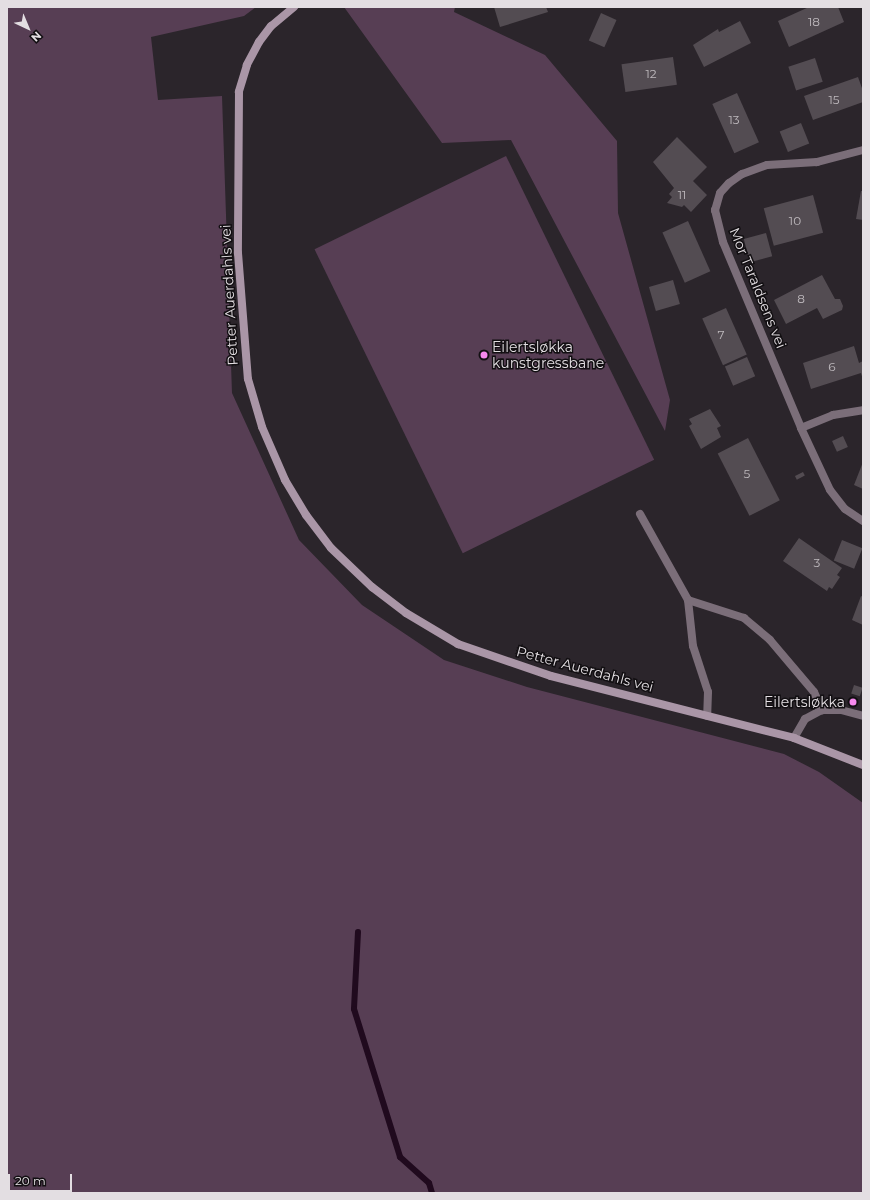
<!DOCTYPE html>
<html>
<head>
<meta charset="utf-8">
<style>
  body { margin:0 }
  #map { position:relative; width:870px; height:1200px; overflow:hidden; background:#2b252b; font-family:Montserrat,sans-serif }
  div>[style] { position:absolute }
  .green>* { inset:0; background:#573e54; transform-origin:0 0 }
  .stream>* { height:6px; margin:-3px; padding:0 3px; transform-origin:3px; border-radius:3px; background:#200a1e }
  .building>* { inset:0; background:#534c52; transform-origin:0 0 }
  .lane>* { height:8px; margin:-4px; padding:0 4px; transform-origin:4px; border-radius:4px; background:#7b6e79 }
  .street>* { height:8px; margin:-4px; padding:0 4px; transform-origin:4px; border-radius:4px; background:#7b6e79 }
  .secondary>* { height:8px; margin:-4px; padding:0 4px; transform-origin:4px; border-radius:4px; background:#aa96a7 }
  .dots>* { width:11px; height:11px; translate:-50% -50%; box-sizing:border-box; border:2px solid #120f12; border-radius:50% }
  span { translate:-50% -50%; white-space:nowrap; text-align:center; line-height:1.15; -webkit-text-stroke:3px #120f12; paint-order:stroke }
  .number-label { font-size:12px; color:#bfbabe }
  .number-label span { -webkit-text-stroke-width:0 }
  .street-label { font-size:14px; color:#e3dee2 }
  .poi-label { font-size:14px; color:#e3dee2 }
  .left { translate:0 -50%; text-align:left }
  .right { translate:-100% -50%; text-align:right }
  .frame { position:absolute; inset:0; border:8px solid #e3dee2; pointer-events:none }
  .north { position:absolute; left:8px; top:8px; width:40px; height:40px; -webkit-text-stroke:3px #120f12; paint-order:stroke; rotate:136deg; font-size:11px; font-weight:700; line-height:16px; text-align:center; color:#e3dee2 }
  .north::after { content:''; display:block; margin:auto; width:14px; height:18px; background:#e3dee2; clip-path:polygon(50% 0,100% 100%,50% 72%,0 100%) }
  .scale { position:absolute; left:8px; top:1174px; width:64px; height:18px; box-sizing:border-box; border:2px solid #e3dee2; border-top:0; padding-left:5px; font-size:12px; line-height:14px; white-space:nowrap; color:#e3dee2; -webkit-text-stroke:3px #120f12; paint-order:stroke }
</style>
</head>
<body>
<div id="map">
  <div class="green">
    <i style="clip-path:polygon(7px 7px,256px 7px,244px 16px,151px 37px,158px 100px,222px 96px,232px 393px,299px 540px,362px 605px,444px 660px,527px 687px,784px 754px,819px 772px,863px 803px,863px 1193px,7px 1193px)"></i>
    <i style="clip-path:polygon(344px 7px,455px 7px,454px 12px,545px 55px,617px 141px,618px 213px,670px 400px,665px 431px,511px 140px,442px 143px)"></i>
    <i style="left:506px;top:156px;width:338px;height:213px;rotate:64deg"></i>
  </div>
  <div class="stream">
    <i style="left:358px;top:932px;width:77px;rotate:93deg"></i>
    <i style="left:354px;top:1009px;width:155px;rotate:72.7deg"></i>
    <i style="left:400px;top:1157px;width:39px;rotate:42deg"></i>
    <i style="left:429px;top:1183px;width:10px;rotate:73deg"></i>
  </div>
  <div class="building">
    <i style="clip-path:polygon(494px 7px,546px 7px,548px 12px,500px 27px)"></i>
    <i style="clip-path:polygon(809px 7px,838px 7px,844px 22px,789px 47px,778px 21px)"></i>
    <i style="left:601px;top:13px;width:17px;height:30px;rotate:24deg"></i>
    <i style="clip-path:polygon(740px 21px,751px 43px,704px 67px,693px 45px,718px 29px,719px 32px)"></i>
    <i style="left:673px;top:57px;width:28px;height:52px;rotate:82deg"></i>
    <i style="left:815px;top:58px;width:25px;height:28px;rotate:72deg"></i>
    <i style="clip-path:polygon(858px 77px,863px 91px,863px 102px,813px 120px,804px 96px)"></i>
    <i style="left:737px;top:93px;width:54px;height:27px;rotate:66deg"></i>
    <i style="left:801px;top:123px;width:22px;height:23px;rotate:68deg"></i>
    <i style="clip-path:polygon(677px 137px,707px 167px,693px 181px,707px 195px,691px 212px,684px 205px,682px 207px,667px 203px,672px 197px,669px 194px,674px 188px,653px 162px)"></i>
    <i style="clip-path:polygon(861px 191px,863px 191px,863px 220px,856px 219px)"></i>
    <i style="left:813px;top:195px;width:39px;height:51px;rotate:75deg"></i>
    <i style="left:688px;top:221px;width:55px;height:28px;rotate:66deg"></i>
    <i style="left:766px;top:233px;width:24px;height:23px;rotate:75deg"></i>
    <i style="clip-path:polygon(822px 275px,835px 299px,840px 299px,843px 306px,842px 310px,823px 319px,817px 308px,786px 324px,774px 300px)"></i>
    <i style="left:673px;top:280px;width:25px;height:25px;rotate:74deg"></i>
    <i style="left:726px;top:308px;width:51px;height:26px;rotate:66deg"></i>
    <i style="clip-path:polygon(854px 346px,859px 363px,863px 361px,863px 380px,861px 373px,811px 389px,803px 363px)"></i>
    <i style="left:747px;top:357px;width:21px;height:24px;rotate:67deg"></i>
    <i style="clip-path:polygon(710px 409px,721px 426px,717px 428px,721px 437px,701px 449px,689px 426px,692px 424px,689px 419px)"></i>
    <i style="left:843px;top:436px;width:12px;height:12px;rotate:66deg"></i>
    <i style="left:748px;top:438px;width:70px;height:34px;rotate:63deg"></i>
    <i style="clip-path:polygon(863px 462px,863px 489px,854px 485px)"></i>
    <i style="left:803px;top:472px;width:4px;height:9px;rotate:63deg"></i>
    <i style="clip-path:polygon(799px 538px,842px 568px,837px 575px,840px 577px,832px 589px,829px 587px,827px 591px,783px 561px)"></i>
    <i style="left:842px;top:540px;width:22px;height:22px;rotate:22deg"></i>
    <i style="clip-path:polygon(861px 596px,863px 597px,863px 625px,852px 620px)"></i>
    <i style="left:854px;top:685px;width:9px;height:9px;rotate:18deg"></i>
  </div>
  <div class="lane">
    <i style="left:640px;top:514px;width:98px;rotate:60.8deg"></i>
    <i style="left:688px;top:600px;width:46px;rotate:83.8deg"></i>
    <i style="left:693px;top:646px;width:48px;rotate:71.9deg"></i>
    <i style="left:708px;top:692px;width:24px;rotate:92deg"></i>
    <i style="left:688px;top:600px;width:59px;rotate:17.8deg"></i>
    <i style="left:744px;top:618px;width:34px;rotate:40deg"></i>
    <i style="left:770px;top:640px;width:68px;rotate:49.8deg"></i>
    <i style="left:814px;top:692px;width:20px;rotate:66deg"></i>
  </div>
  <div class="street">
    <i style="left:863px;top:150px;width:48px;rotate:165.4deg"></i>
    <i style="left:817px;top:162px;width:50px;rotate:176.6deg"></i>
    <i style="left:767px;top:165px;width:27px;rotate:160deg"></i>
    <i style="left:742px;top:174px;width:16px;rotate:145deg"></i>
    <i style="left:729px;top:183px;width:13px;rotate:132deg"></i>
    <i style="left:720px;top:193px;width:18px;rotate:106deg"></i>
    <i style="left:715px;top:210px;width:33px;rotate:76deg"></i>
    <i style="left:723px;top:242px;width:202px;rotate:67.2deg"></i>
    <i style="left:801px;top:428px;width:68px;rotate:64.9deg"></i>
    <i style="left:830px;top:490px;width:24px;rotate:52deg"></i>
    <i style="left:845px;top:509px;width:22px;rotate:34deg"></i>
    <i style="left:801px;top:428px;width:35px;rotate:-22deg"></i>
    <i style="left:833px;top:415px;width:30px;rotate:-9deg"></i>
    <i style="left:794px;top:738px;width:22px;rotate:-60deg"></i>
    <i style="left:805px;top:719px;width:19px;rotate:-28deg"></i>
    <i style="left:822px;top:710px;width:19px"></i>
    <i style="left:841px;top:710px;width:23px;rotate:15deg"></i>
  </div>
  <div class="secondary">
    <i style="left:294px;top:7px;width:30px;rotate:140deg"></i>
    <i style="left:271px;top:26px;width:20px;rotate:127deg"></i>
    <i style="left:259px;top:42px;width:26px;rotate:118deg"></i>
    <i style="left:247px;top:65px;width:28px;rotate:107deg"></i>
    <i style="left:239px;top:92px;width:161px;rotate:90.4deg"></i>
    <i style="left:238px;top:253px;width:126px;rotate:85.5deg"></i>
    <i style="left:248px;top:379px;width:50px;rotate:73.7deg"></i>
    <i style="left:262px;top:427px;width:58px;rotate:66.5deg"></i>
    <i style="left:285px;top:480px;width:41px;rotate:59deg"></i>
    <i style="left:306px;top:515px;width:41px;rotate:52.9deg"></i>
    <i style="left:331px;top:548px;width:57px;rotate:43.6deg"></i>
    <i style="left:372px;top:587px;width:43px;rotate:37.4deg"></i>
    <i style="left:406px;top:613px;width:61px;rotate:30.8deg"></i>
    <i style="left:458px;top:644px;width:98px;rotate:19deg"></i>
    <i style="left:551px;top:676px;width:251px;rotate:14.3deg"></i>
    <i style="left:794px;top:738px;width:74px;rotate:21.4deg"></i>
  </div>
  <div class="dots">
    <i style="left:484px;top:355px;background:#f688ed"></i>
    <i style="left:853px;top:702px;background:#f688ed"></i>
  </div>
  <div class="number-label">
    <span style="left:814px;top:22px">18</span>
    <span style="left:651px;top:74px">12</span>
    <span style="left:834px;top:100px">15</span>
    <span style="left:734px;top:120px">13</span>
    <span style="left:682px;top:195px">11</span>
    <span style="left:795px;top:221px">10</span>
    <span style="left:801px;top:299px">8</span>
    <span style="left:721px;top:335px">7</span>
    <span style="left:832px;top:367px">6</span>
    <span style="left:747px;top:474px">5</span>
    <span style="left:817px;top:563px">3</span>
  </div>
  <div class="street-label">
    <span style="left:758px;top:288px;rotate:68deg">Mor Taraldsens vei</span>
    <span style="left:229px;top:295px;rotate:-93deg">Petter Auerdahls vei</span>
    <span style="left:585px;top:669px;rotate:15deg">Petter Auerdahls vei</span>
  </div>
  <div class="poi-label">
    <span class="left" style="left:492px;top:355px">Eilertsløkka<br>kunstgressbane</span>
    <span class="right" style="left:845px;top:702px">Eilertsløkka</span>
  </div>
  <div class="frame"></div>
  <div class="north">N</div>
  <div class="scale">20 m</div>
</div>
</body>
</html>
